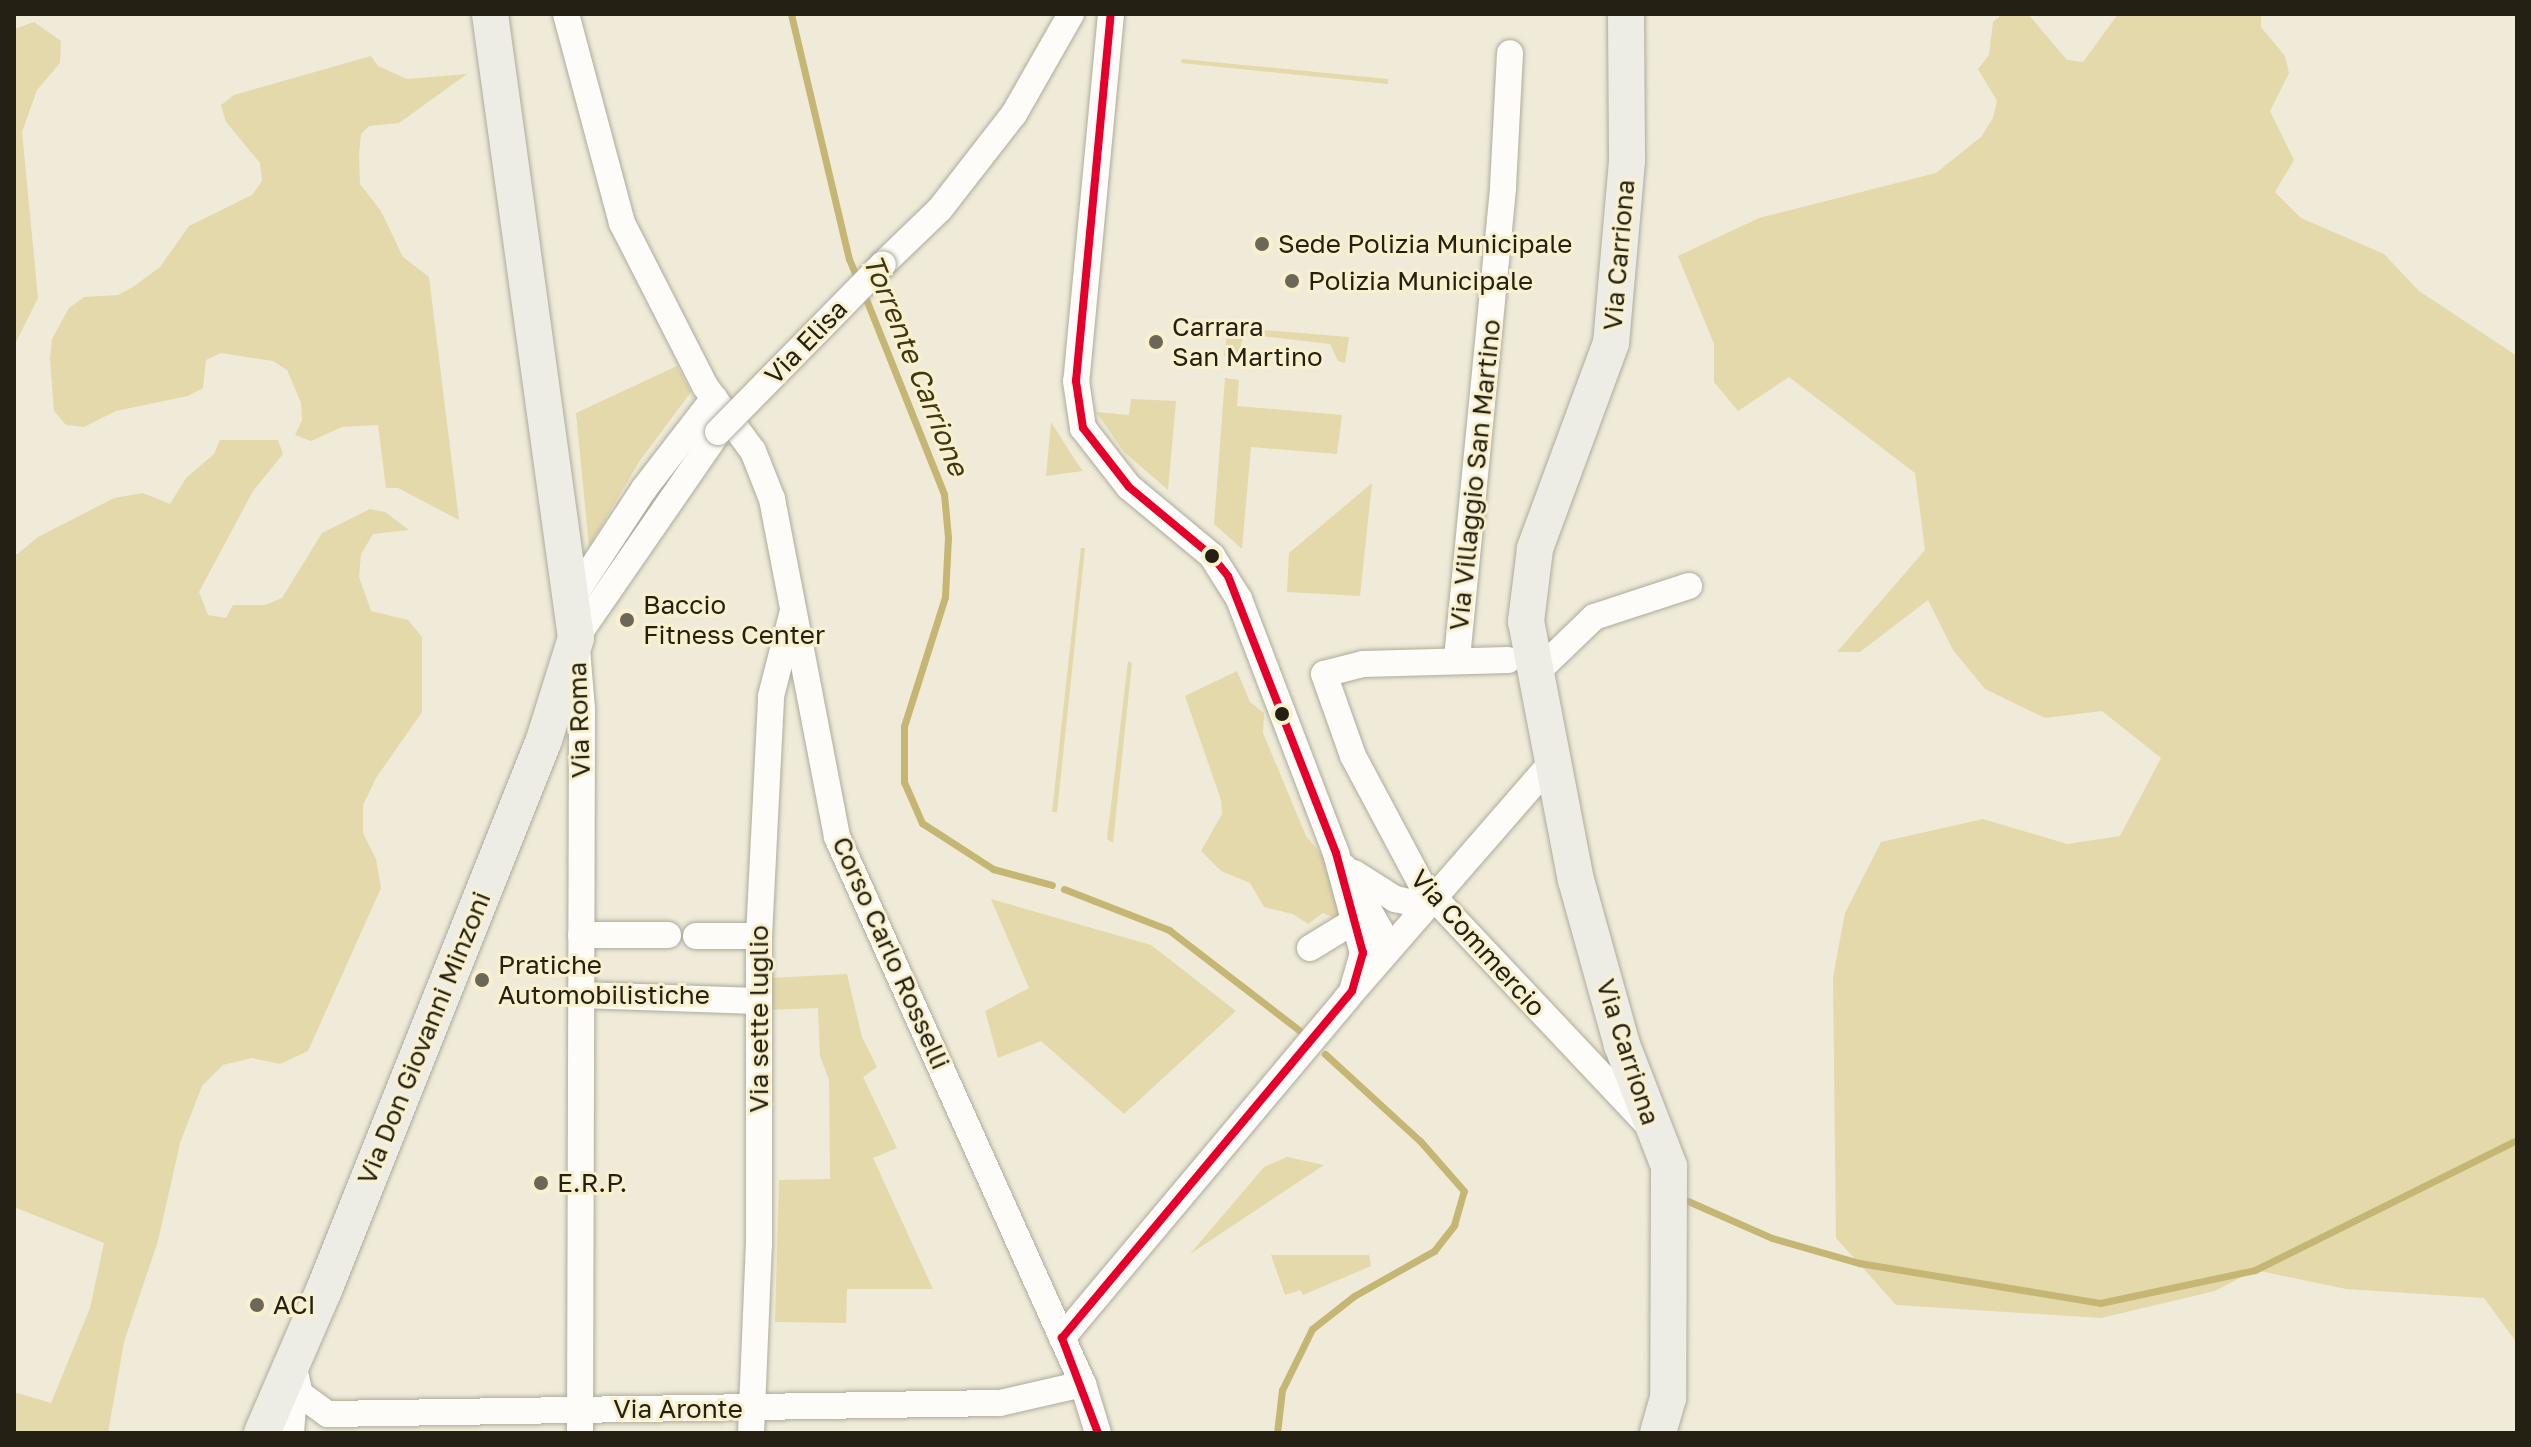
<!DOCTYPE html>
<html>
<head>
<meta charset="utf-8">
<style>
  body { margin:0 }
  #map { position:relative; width:2531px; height:1447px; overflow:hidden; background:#efebd8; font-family:"Golos Text",sans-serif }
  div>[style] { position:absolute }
  .green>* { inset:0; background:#e4d9aa }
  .stream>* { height:7px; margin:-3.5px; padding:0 3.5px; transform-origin:3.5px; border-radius:3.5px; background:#c6b674 }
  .roads { filter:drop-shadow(0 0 2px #aeab9c) drop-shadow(0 0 2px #aeab9c) }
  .street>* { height:26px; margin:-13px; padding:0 13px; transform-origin:13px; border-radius:13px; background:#fdfcf9 }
  .secondary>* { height:36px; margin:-18px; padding:0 18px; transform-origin:18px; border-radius:18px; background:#eeede5 }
  .bridges { filter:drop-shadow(0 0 2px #aeab9c) drop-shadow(0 0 2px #aeab9c) }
  .street-bridge>* { height:26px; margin:-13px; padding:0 13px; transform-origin:13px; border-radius:13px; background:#fdfcf9 }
  .bus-1>* { height:8px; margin:-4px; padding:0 4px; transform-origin:4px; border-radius:4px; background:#e4002b }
  .dots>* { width:22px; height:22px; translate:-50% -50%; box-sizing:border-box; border:4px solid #f9f1ce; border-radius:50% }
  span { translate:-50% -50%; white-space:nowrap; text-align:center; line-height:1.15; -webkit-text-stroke:6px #f9f1ce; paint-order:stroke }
  .poi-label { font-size:26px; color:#242114 }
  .left { translate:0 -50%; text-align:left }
  .street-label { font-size:26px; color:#242114 }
  .water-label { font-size:28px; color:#3f3711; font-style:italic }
  .frame { position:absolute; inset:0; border:16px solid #242114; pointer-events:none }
</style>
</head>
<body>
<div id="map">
  <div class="green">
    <i style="clip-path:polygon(2002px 14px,2028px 14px,2067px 60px,2083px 62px,2118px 14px,2261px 14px,2261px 27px,2285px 56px,2289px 73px,2270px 111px,2294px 160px,2275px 192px,2301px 218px,2384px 254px,2419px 291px,2517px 356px,2517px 1343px,2484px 1298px,2346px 1289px,2255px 1270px,2215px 1291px,2101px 1318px,1896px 1305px,1836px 1238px,1833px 977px,1845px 913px,1881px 842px,1983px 819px,2067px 844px,2120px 836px,2161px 758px,2102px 711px,2045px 718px,1985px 689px,1953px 650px,1928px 600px,1860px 652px,1837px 652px,1925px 550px,1915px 473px,1789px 377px,1738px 411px,1714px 382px,1714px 344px,1678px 256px,1759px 218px,1936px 173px,1981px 137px,1993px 118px,1997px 101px,1978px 69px,1989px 55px,1993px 22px)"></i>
    <i style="clip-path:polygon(34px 22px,61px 41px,60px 63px,37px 90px,22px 132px,38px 298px,14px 346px,14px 29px)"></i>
    <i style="clip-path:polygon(371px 56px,378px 66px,407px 79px,467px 74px,399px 123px,369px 126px,361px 134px,359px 155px,360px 184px,381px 211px,403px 257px,429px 277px,459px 520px,398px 488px,386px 488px,378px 425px,342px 427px,311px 441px,295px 435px,302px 420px,301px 403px,287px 370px,273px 361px,221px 353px,206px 360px,203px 388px,188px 396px,116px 411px,84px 427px,66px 425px,54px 411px,50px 359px,52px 339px,69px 308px,84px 297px,118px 295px,133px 287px,160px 267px,189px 226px,252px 195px,262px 181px,260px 163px,226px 122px,221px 105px,234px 95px)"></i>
    <i style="clip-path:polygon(1182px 59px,1388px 79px,1388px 84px,1181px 63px)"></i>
    <i style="clip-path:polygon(1228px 327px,1349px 337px,1345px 363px,1338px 361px,1330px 344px,1243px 334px,1239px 357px,1224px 356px)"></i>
    <i style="clip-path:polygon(677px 366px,691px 392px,639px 462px,589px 547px,576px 413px)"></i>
    <i style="clip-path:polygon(1225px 378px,1239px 380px,1237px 406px,1342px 415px,1337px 454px,1251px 447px,1242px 549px,1214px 524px)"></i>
    <i style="clip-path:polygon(1131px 399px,1176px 401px,1168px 490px,1124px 452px,1096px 412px,1129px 415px)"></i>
    <i style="clip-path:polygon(1051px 422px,1073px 457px,1083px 471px,1046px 476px)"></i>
    <i style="clip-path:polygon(220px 440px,278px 440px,283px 454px,253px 491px,199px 592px,208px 615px,226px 618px,233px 605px,265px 605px,282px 598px,322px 533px,370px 509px,385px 512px,409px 530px,373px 534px,361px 554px,359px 577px,371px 611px,408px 620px,422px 637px,422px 712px,376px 778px,363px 805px,363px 833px,376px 859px,381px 888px,308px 1051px,280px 1064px,252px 1058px,223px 1065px,202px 1086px,180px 1143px,158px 1241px,124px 1342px,108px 1433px,14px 1433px,14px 1392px,51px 1403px,90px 1308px,104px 1243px,14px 1207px,16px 555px,38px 537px,114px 498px,143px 493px,170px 504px,186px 478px,214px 454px)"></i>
    <i style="clip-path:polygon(1372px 483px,1360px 596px,1287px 592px,1289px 553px)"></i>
    <i style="clip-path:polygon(1081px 548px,1085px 548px,1057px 812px,1052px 812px)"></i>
    <i style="clip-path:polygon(1128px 661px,1132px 663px,1113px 843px,1107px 839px)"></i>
    <i style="clip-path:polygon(1237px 671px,1250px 702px,1264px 713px,1263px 733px,1306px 836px,1327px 861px,1329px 877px,1346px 904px,1338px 919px,1323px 913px,1308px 924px,1293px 914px,1264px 907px,1250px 883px,1221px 871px,1201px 851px,1222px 814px,1221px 800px,1185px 696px)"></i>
    <i style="clip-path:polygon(991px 899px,1151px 945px,1236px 1011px,1124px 1114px,1041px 1041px,998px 1058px,985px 1011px,1029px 988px)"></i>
    <i style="clip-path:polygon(847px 974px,862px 1037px,877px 1067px,863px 1077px,897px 1148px,873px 1158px,933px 1289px,847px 1289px,846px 1323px,775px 1322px,779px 1180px,830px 1179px,829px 1080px,820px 1056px,818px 1008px,769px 1010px,770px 978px)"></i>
    <i style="clip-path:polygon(1287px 1157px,1324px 1165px,1190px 1254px,1264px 1167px)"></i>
    <i style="clip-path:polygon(1271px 1255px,1369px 1255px,1371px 1266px,1303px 1295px,1300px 1290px,1285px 1295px)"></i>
  </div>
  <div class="stream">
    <i style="left:791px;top:14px;width:252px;rotate:76.7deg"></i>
    <i style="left:849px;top:259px;width:25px;rotate:67deg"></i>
    <i style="left:864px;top:294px;width:215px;rotate:68.2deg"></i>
    <i style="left:944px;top:494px;width:43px;rotate:84.7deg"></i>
    <i style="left:948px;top:537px;width:60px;rotate:92.9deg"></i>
    <i style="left:945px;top:597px;width:135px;rotate:107.6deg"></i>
    <i style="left:904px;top:726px;width:56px;rotate:90deg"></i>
    <i style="left:904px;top:782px;width:45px;rotate:66.3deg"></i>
    <i style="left:922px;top:823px;width:85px;rotate:32.9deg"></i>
    <i style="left:993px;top:869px;width:61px;rotate:15.2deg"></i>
    <i style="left:1064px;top:889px;width:113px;rotate:21.3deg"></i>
    <i style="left:1169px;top:930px;width:164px;rotate:37.6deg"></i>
    <i style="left:1688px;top:1201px;width:92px;rotate:23.8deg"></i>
    <i style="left:1772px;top:1238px;width:91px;rotate:16deg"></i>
    <i style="left:1859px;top:1263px;width:244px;rotate:9.4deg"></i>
    <i style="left:2100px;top:1303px;width:158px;rotate:-12deg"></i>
    <i style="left:2255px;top:1270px;width:292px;rotate:-26.4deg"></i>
    <i style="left:1277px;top:1433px;width:43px;rotate:-83.4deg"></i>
    <i style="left:1282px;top:1390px;width:68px;rotate:-63.8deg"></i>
    <i style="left:1312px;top:1329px;width:53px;rotate:-38.2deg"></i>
    <i style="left:1354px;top:1296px;width:92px;rotate:-29.4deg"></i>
    <i style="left:1434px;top:1251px;width:33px;rotate:-52deg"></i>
    <i style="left:1454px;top:1225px;width:35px;rotate:-74deg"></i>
    <i style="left:1464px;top:1191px;width:67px;rotate:-131.3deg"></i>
    <i style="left:1420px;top:1141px;width:129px;rotate:-137.5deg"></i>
  </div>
  <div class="roads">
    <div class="street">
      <i style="left:566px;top:14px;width:216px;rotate:75deg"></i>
      <i style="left:622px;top:223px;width:183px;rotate:63deg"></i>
      <i style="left:705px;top:386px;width:81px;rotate:53.6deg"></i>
      <i style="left:753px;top:451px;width:52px;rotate:68.4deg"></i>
      <i style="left:772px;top:499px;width:344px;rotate:79.1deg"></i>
      <i style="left:837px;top:837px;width:600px;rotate:65.79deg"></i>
      <i style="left:1083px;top:1384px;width:51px;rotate:73deg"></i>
      <i style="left:1111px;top:14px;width:369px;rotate:95.4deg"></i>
      <i style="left:1076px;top:381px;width:48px;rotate:81.5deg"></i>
      <i style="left:1083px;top:428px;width:75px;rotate:52.1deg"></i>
      <i style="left:1129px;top:487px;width:108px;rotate:39.7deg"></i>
      <i style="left:1212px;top:556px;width:51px;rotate:57.9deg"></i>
      <i style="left:1239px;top:599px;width:272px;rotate:69.1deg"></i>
      <i style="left:1336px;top:853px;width:104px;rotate:74.9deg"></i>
      <i style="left:1363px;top:953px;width:40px;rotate:106deg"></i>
      <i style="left:883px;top:264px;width:79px;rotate:-44deg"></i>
      <i style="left:940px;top:209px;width:120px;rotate:-52.1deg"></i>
      <i style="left:1014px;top:114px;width:115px;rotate:-60.3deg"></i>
      <i style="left:573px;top:597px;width:129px;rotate:-56.7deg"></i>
      <i style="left:644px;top:489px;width:115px;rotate:-52.4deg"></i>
      <i style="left:1457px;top:658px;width:473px;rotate:-84.4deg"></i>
      <i style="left:1503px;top:187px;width:134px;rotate:-87deg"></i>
      <i style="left:1508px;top:660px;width:145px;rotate:178.4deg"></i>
      <i style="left:1363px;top:664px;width:40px;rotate:165.6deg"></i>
      <i style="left:1324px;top:674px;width:87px;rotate:70.5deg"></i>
      <i style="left:1353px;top:756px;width:146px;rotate:61.9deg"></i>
      <i style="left:1422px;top:885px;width:332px;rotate:46.7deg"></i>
      <i style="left:1535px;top:674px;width:82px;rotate:-44deg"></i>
      <i style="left:1594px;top:617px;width:100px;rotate:-18.1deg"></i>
      <i style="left:1344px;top:867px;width:73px;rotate:60.3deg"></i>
      <i style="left:1380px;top:930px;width:27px;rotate:86deg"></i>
      <i style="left:1354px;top:873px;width:49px;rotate:32.4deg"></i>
      <i style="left:1395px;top:899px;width:33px;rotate:12deg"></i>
      <i style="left:581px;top:935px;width:87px"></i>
      <i style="left:696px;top:936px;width:63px"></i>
      <i style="left:1310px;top:948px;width:48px;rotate:-31.4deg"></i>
      <i style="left:580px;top:995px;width:178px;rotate:1.9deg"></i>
      <i style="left:1062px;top:1338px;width:444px;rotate:-50deg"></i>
      <i style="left:1347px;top:998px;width:311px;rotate:-49deg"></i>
      <i style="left:295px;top:1373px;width:22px;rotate:77deg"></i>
      <i style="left:300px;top:1394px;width:34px;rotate:36deg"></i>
      <i style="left:328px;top:1414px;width:672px;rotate:-0.94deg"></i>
      <i style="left:1000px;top:1403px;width:85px;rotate:-12.9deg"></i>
      <i style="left:291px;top:1433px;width:53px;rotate:-85.7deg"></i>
      <i style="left:580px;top:1433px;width:724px;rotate:-89.84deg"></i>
      <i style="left:582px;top:709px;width:71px;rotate:-94.8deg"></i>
      <i style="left:576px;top:638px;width:250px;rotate:-55.4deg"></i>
      <i style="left:751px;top:1433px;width:188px;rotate:-87.6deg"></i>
      <i style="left:759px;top:1245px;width:309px;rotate:-90deg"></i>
      <i style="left:759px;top:936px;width:240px;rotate:-87.1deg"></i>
      <i style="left:771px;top:696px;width:84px;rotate:-75.5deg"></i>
    </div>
    <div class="secondary">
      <i style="left:1626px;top:14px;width:147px;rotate:89.6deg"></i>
      <i style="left:1627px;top:161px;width:183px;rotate:95deg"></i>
      <i style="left:1611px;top:343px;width:220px;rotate:110.3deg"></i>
      <i style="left:1535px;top:549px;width:73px;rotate:97.1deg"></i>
      <i style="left:1526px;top:621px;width:264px;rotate:79.1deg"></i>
      <i style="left:1576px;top:880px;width:171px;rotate:74.4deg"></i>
      <i style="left:1622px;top:1045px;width:130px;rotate:68.8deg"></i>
      <i style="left:1669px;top:1166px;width:232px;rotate:90.2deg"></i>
      <i style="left:1668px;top:1398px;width:36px;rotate:106deg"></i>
      <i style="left:262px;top:1433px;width:156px;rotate:-66.6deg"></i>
      <i style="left:324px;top:1290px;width:592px;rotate:-68.2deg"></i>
      <i style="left:544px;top:740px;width:107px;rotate:-72.6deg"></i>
      <i style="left:576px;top:638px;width:630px;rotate:-97.85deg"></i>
    </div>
  </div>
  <div class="bridges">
    <div class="street-bridge">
      <i style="left:718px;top:432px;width:235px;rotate:-45.5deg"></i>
    </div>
  </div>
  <div class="bus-1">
    <i style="left:1098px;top:1433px;width:102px;rotate:-110.8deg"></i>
    <i style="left:1062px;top:1338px;width:452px;rotate:-50.1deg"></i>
    <i style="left:1352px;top:991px;width:40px;rotate:-74deg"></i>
    <i style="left:1363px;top:953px;width:104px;rotate:-105.1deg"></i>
    <i style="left:1336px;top:853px;width:297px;rotate:-111.3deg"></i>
    <i style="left:1228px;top:576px;width:26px;rotate:-129deg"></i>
    <i style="left:1212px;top:556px;width:108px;rotate:-140.3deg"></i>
    <i style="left:1129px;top:487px;width:75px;rotate:-127.9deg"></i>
    <i style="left:1083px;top:428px;width:48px;rotate:-98.5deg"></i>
    <i style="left:1076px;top:381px;width:369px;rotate:-84.6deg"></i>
  </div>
  <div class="dots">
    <i style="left:1262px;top:244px;background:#6b6859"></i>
    <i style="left:1292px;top:281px;background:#6b6859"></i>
    <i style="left:1156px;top:342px;background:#6b6859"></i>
    <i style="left:1212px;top:556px;background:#242114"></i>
    <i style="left:627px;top:620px;background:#6b6859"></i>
    <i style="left:1282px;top:714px;background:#242114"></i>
    <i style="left:482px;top:980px;background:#6b6859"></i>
    <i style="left:541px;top:1183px;background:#6b6859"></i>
    <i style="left:257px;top:1305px;background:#6b6859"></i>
  </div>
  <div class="poi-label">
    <span class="left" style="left:1278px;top:244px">Sede Polizia Municipale</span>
    <span class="left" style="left:1308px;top:281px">Polizia Municipale</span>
    <span class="left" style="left:1172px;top:342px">Carrara<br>San Martino</span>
    <span class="left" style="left:643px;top:620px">Baccio<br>Fitness Center</span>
    <span class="left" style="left:498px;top:980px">Pratiche<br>Automobilistiche</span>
    <span class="left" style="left:557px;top:1183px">E.R.P.</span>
    <span class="left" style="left:273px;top:1305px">ACI</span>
  </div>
  <div class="street-label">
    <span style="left:1619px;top:255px;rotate:-85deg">Via Carriona</span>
    <span style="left:806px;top:342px;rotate:-46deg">Via Elisa</span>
    <span style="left:1475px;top:475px;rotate:-84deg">Via Villaggio San Martino</span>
    <span style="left:579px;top:720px;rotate:-92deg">Via Roma</span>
    <span style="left:1478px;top:943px;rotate:48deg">Via Commercio</span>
    <span style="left:891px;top:953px;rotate:66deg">Corso Carlo Rosselli</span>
    <span style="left:759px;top:1019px;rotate:-90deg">Via sette luglio</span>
    <span style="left:424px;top:1038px;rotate:-68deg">Via Don Giovanni Minzoni</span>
    <span style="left:1628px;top:1052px;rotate:72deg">Via Carriona</span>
    <span style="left:678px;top:1409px">Via Aronte</span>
  </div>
  <div class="water-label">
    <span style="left:916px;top:365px;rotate:68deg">Torrente Carrione</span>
  </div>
  <div class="frame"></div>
</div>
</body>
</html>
